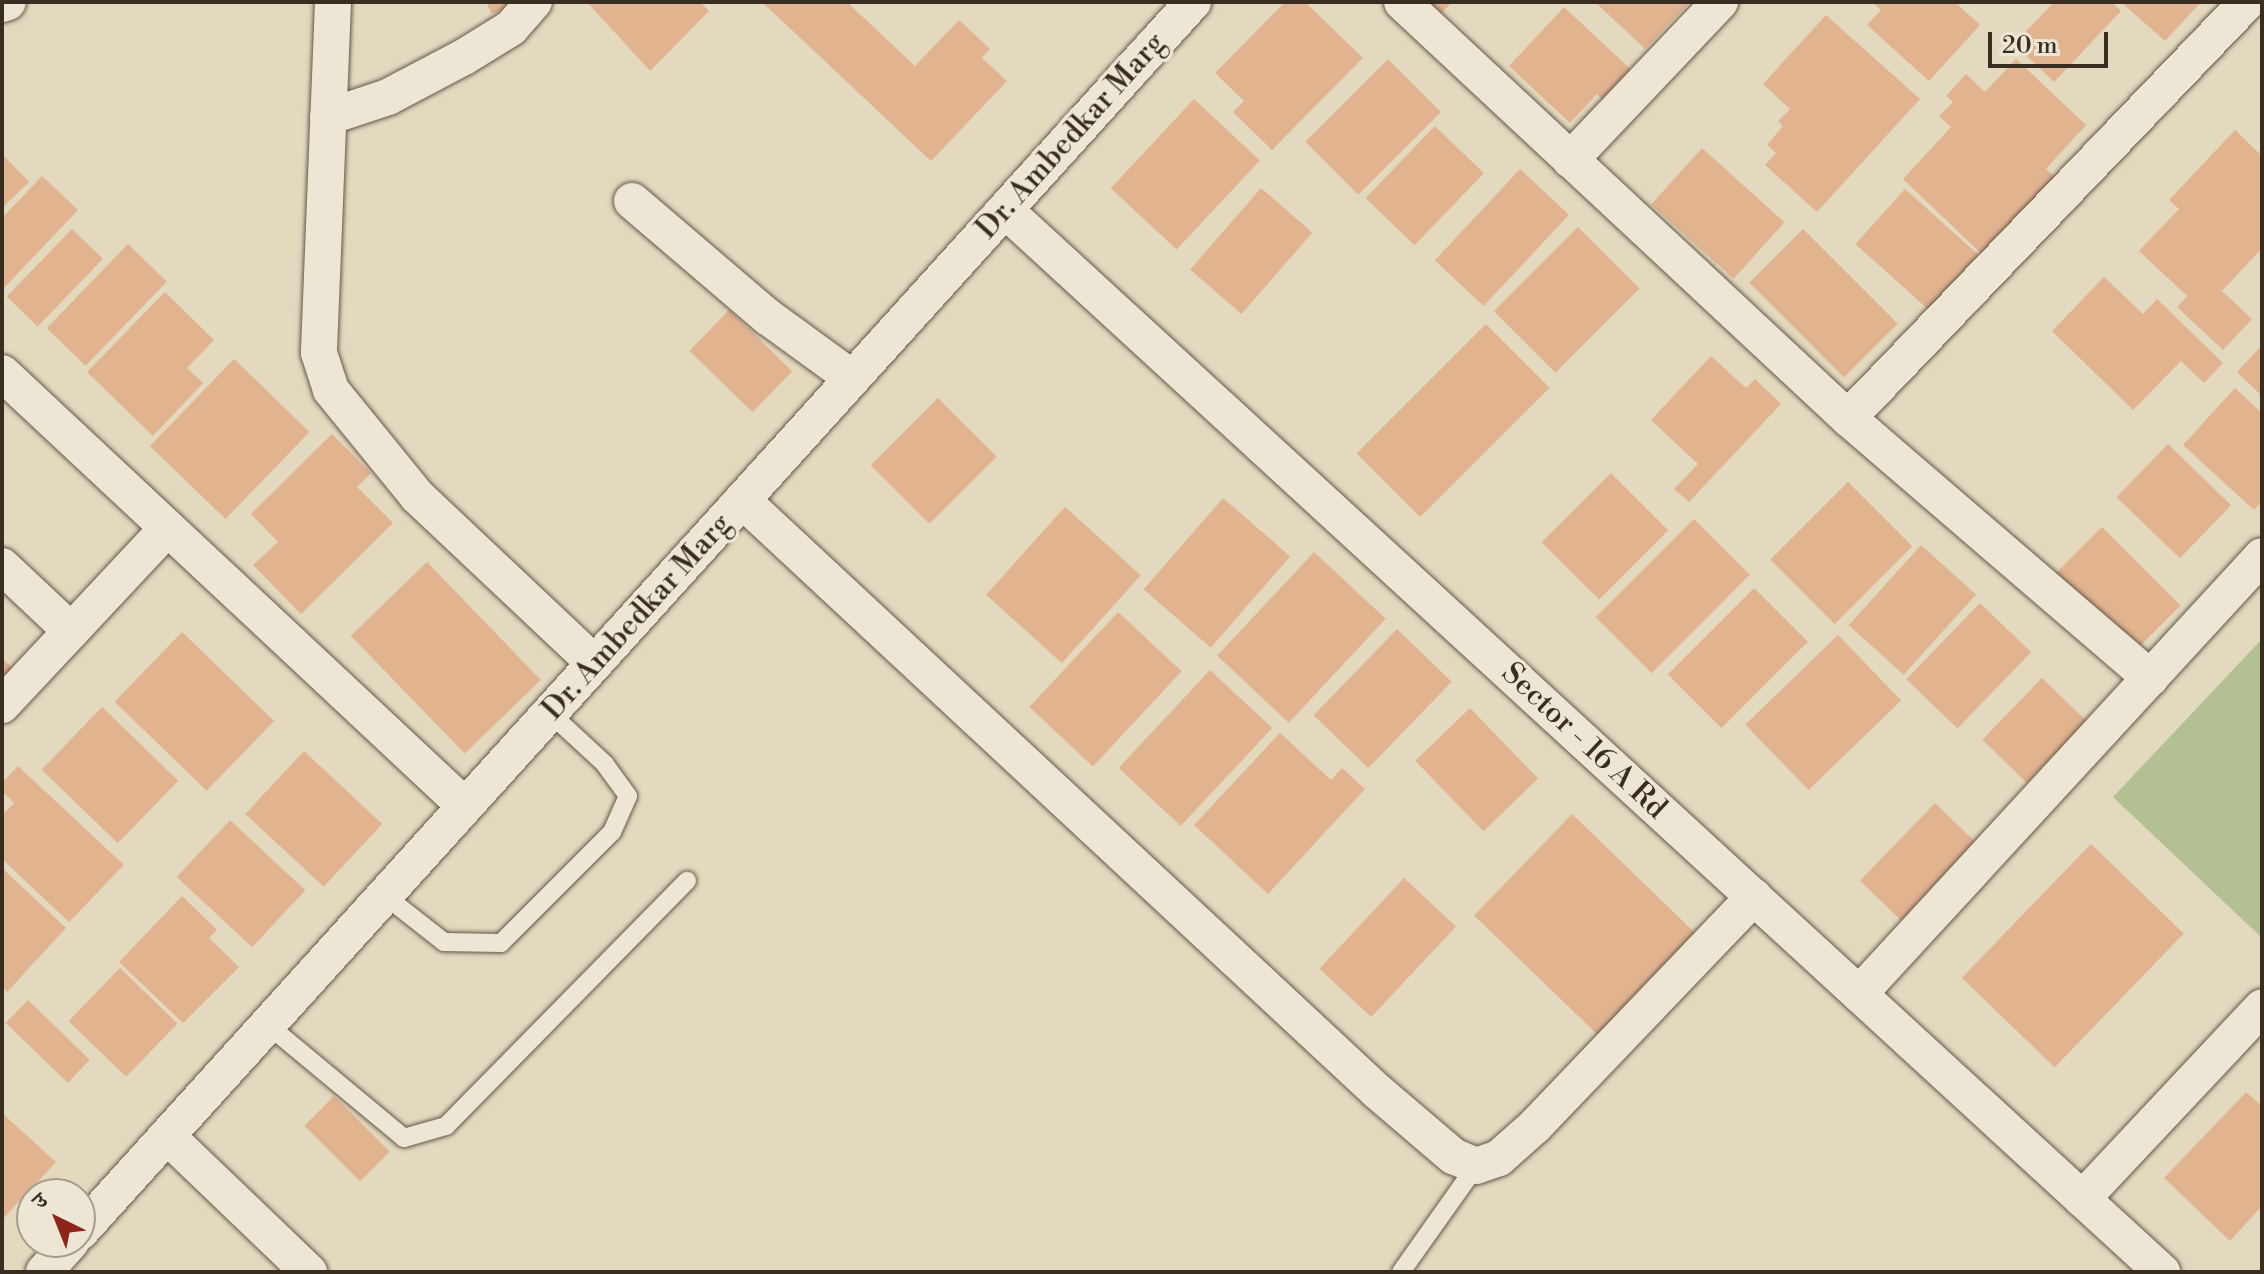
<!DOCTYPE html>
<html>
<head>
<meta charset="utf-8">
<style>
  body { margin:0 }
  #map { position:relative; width:2264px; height:1274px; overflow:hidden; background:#e3d9bf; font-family:"Libre Bodoni","Noto Serif Devanagari",serif }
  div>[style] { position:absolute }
  .green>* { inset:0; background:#b2c094 }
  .building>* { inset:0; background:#e2b38f; transform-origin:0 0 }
  .roads { filter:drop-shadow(0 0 2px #645849) drop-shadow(0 0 2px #645849) }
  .service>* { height:18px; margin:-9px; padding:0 9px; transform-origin:9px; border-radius:9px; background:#ede6d5 }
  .minor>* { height:36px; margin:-18px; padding:0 18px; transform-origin:18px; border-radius:18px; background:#ede6d5 }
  span { translate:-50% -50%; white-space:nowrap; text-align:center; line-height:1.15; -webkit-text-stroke:7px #ede6d5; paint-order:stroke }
  .street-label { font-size:30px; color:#392d22 }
  .frame { position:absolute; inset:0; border:4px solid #392d22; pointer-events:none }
  .north { position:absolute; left:16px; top:1178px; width:80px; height:80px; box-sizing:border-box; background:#ede6d5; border:2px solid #a59c8d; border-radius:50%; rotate:317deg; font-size:22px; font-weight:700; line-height:32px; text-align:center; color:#392d22 }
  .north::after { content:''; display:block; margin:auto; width:28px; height:36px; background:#8f2418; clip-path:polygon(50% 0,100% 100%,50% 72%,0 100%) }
  .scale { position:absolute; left:1988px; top:32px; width:120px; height:36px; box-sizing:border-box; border:4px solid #392d22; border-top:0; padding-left:10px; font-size:24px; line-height:28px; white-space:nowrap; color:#392d22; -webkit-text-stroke:6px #ede6d5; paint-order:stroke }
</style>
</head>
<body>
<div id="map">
  <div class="green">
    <i style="clip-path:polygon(2262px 639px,2262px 938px,2113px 797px)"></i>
  </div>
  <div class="building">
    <i style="clip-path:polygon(486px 2px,517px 2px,492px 14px)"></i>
    <i style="clip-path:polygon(587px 2px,700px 2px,709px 11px,650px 71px)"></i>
    <i style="clip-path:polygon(762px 2px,847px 2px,915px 66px,959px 20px,990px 49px,982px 58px,1007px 81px,931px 161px)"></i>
    <i style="clip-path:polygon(1285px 2px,1305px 2px,1363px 58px,1272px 150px,1233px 112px,1244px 101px,1215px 73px)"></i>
    <i style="clip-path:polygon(1424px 2px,1452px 2px,1439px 16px)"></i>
    <i style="clip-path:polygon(1595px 2px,1685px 2px,1688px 4px,1645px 49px)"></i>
    <i style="clip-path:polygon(1872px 2px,1955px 2px,1980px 25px,1929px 81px,1867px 25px,1881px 10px)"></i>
    <i style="clip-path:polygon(2054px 2px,2112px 2px,2121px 11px,2054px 82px,2014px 44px)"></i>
    <i style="clip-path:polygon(2121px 2px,2201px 2px,2165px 41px)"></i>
    <i style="clip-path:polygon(1564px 7px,1639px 77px,1610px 107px,1597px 94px,1570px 123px,1509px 66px)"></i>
    <i style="clip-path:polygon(1826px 15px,1920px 99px,1817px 212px,1765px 165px,1776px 153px,1767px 145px,1783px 126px,1778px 121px,1790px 109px,1763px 84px)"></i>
    <i style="left:1388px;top:59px;width:75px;height:117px;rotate:45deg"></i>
    <i style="clip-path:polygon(2016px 59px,2086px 125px,2046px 169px,2058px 180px,1986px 258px,1903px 179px,1951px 127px,1939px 116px,1953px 102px,1946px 96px,1966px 74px,1985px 92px)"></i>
    <i style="left:1194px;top:99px;width:90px;height:122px;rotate:43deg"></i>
    <i style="left:1435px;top:126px;width:68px;height:100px;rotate:44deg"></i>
    <i style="clip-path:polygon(2235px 130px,2262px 156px,2262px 248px,2222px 291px,2252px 319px,2223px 350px,2177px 307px,2187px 296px,2139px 251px,2179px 209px,2169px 200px)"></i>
    <i style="left:1702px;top:148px;width:111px;height:76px;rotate:42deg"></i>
    <i style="clip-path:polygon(2px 154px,29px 182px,2px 208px)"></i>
    <i style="left:1520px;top:169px;width:67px;height:125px;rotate:43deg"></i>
    <i style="clip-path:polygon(42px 176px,78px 210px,2px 290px,2px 218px)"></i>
    <i style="left:1261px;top:188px;width:68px;height:108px;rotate:41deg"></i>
    <i style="left:1905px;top:189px;width:98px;height:74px;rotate:42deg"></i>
    <i style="left:1578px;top:227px;width:87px;height:119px;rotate:45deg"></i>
    <i style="left:72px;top:229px;width:43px;height:94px;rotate:44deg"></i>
    <i style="left:1803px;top:229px;width:134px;height:76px;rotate:45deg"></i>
    <i style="left:128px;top:244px;width:54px;height:117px;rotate:44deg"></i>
    <i style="clip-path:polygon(2104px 277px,2143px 314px,2157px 299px,2223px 363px,2204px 383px,2181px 361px,2133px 410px,2052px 331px)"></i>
    <i style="clip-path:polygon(165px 292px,214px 340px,187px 368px,203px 383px,153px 436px,87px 372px)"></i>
    <i style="left:729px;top:310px;width:88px;height:57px;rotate:44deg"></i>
    <i style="left:1486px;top:324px;width:90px;height:183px;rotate:45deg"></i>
    <i style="clip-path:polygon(2262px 345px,2262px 396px,2237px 372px)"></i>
    <i style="clip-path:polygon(1711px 356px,1746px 388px,1755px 379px,1781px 404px,1689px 502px,1674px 489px,1698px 464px,1651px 420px)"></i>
    <i style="left:234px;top:359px;width:105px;height:121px;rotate:44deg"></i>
    <i style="clip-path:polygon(2235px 388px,2262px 413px,2262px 501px,2254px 510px,2183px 445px)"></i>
    <i style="left:938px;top:398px;width:83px;height:95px;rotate:45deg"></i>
    <i style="clip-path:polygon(332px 434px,371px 473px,357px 487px,393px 523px,301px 614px,253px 565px,278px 542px,251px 514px)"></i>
    <i style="left:2168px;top:444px;width:88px;height:74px;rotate:44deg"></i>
    <i style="left:1611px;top:473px;width:81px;height:98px;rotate:45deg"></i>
    <i style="left:1848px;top:482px;width:91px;height:110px;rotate:45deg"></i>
    <i style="left:1223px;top:498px;width:89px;height:121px;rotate:41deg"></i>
    <i style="left:1065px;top:507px;width:102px;height:118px;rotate:42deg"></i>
    <i style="left:1694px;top:519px;width:79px;height:139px;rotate:45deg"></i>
    <i style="left:2102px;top:527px;width:111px;height:66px;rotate:45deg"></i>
    <i style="left:1921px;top:545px;width:74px;height:108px;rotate:42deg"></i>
    <i style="left:1314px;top:552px;width:98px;height:142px;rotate:43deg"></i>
    <i style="left:427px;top:562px;width:164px;height:106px;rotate:46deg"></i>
    <i style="left:1754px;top:588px;width:76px;height:122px;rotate:45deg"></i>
    <i style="left:1980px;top:603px;width:71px;height:106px;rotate:44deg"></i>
    <i style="left:1118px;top:612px;width:87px;height:130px;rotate:43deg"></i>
    <i style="left:1397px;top:629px;width:76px;height:120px;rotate:44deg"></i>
    <i style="left:182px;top:632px;width:128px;height:97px;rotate:44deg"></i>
    <i style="left:1838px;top:635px;width:91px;height:129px;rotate:46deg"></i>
    <i style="clip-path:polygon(2px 658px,13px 669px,2px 680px)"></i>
    <i style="left:1210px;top:670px;width:85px;height:134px;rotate:43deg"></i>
    <i style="left:2042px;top:678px;width:62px;height:86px;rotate:44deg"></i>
    <i style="left:102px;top:707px;width:106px;height:87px;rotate:44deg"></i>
    <i style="left:1470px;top:708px;width:98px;height:76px;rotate:46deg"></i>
    <i style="clip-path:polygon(1280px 733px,1331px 780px,1342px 768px,1365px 789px,1268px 894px,1194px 825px)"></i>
    <i style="left:304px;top:751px;width:107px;height:86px;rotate:43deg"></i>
    <i style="clip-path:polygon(18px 766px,124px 865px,69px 922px,2px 859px,2px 815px,14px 803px,2px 791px,2px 783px)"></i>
    <i style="left:1935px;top:803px;width:69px;height:108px;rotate:44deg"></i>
    <i style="left:1572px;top:814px;width:180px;height:141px;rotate:44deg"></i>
    <i style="left:230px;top:820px;width:103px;height:78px;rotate:43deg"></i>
    <i style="left:2091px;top:844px;width:129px;height:186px;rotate:44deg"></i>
    <i style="clip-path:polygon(2px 868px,66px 928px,7px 992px,2px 987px)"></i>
    <i style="left:1404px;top:878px;width:71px;height:124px;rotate:43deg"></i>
    <i style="clip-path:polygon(182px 896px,217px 930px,209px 938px,239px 967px,183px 1023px,119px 962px)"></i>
    <i style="left:120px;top:968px;width:80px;height:74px;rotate:44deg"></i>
    <i style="left:28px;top:1000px;width:86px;height:32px;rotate:44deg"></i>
    <i style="clip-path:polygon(2246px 1092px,2262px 1106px,2262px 1206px,2230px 1241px,2164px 1178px)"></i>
    <i style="left:334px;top:1096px;width:79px;height:42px;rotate:45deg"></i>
    <i style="clip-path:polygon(2px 1113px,56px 1162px,2px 1220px)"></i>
  </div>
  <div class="roads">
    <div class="service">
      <i style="left:384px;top:895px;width:76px;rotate:38.1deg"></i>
      <i style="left:444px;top:942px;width:57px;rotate:1deg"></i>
      <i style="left:501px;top:943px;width:157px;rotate:-45deg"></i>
      <i style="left:612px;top:832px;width:39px;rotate:-66deg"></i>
      <i style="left:628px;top:796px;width:39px;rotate:-126deg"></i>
      <i style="left:605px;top:764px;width:75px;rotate:-137.2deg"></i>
      <i style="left:268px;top:1025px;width:177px;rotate:39.7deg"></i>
      <i style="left:404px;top:1138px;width:44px;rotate:-15.9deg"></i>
      <i style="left:446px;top:1126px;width:344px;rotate:-45.5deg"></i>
      <i style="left:1401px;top:1272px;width:130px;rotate:-54.7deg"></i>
    </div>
    <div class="minor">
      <i style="left:333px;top:2px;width:351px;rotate:92.3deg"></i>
      <i style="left:319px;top:353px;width:39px;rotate:72deg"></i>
      <i style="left:331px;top:390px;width:136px;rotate:50.9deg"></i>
      <i style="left:417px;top:496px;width:243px;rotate:43.3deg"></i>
      <i style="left:1402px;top:2px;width:610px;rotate:43.01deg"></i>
      <i style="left:1848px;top:418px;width:399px;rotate:40.7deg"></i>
      <i style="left:2px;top:4px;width:6px;rotate:-18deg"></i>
      <i style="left:328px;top:117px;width:63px;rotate:-18.4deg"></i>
      <i style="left:388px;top:97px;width:86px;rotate:-27.8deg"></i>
      <i style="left:464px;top:57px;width:55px;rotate:-31.7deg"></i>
      <i style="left:511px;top:28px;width:35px;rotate:-49deg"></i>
      <i style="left:1570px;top:160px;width:218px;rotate:-46.5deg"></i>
      <i style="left:632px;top:201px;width:179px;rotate:40.5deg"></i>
      <i style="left:768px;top:317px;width:104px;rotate:36deg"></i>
      <i style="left:1005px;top:210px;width:1571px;rotate:42.55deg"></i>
      <i style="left:2px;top:373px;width:634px;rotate:43.08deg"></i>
      <i style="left:1848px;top:418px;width:576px;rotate:-46.19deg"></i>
      <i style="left:742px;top:500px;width:869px;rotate:42.95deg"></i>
      <i style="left:1378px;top:1092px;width:99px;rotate:40.5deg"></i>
      <i style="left:1453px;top:1156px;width:25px;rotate:23deg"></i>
      <i style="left:1476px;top:1166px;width:24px;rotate:-19deg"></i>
      <i style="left:1499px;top:1158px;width:48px;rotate:-41.6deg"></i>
      <i style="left:1535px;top:1126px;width:317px;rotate:-46.3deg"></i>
      <i style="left:2px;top:566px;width:95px;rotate:43.3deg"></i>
      <i style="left:2px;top:705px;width:240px;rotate:-46.9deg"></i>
      <i style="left:1859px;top:994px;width:595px;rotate:-47.38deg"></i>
      <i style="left:167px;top:1136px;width:197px;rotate:43.8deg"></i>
      <i style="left:2082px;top:1199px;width:263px;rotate:-46.8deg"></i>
      <i style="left:80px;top:1232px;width:1659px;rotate:-47.86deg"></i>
      <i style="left:44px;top:1272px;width:40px;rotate:-48deg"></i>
    </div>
  </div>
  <div class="street-label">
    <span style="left:1071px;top:136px;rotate:-48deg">Dr. Ambedkar Marg</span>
    <span style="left:637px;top:617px;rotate:-48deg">Dr. Ambedkar Marg</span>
    <span style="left:1584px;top:741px;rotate:43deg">Sector - 16 A Rd</span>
  </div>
  <div class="frame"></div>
  <div class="north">उ</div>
  <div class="scale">20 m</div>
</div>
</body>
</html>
